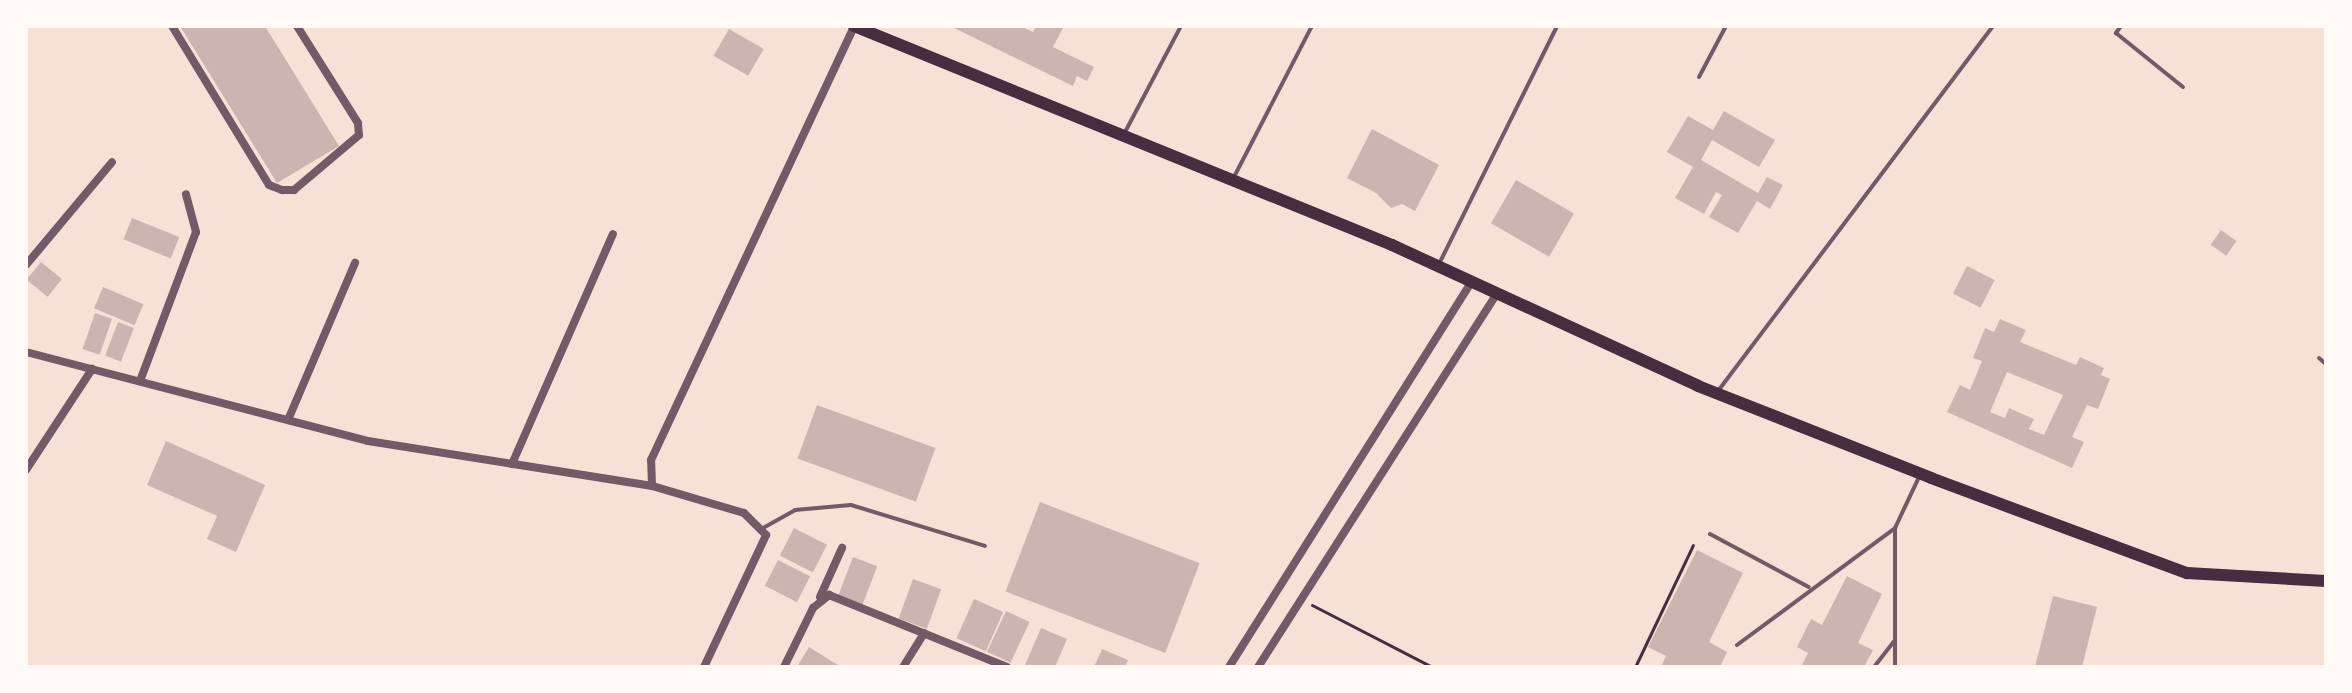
<!DOCTYPE html>
<html>
<head>
<meta charset="utf-8">
<style>
  body { margin:0 }
  #map { position:relative; width:2352px; height:693px; overflow:hidden; background:#f7e1d7; font-family:Lora,serif }
  div>[style] { position:absolute }
  .building>* { inset:0; background:#ccb4b1; transform-origin:0 0 }
  .path>* { height:3px; margin:-1.5px; padding:0 1.5px; transform-origin:1.5px; border-radius:1.5px; background:#4a2c40 }
  .service>* { height:4px; margin:-2px; padding:0 2px; transform-origin:2px; border-radius:2px; background:#755966 }
  .minor>* { height:8px; margin:-4px; padding:0 4px; transform-origin:4px; border-radius:4px; background:#755966 }
  .secondary>* { height:12px; margin:-6px; padding:0 6px; transform-origin:6px; border-radius:6px; background:#4a2c40 }
  span { translate:-50% -50%; white-space:nowrap; text-align:center; line-height:1.15; -webkit-text-stroke:7px #fffaf5; paint-order:stroke }
  .frame { position:absolute; inset:0; border:28px solid #fffaf5; pointer-events:none }
</style>
</head>
<body>
<div id="map">
  <div class="building">
    <i style="clip-path:polygon(180px 26px,265px 26px,339px 146px,277px 183px)"></i>
    <i style="clip-path:polygon(950px 26px,1020px 26px,1033px 32px,1036px 26px,1064px 26px,1053px 47px,1094px 67px,1087px 81px,1077px 76px,1073px 86px)"></i>
    <i style="left:729px;top:29px;width:40px;height:31px;rotate:30deg"></i>
    <i style="clip-path:polygon(1724px 111px,1775px 140px,1759px 167px,1712px 140px,1701px 160px,1758px 193px,1767px 177px,1783px 185px,1770px 209px,1757px 201px,1738px 233px,1709px 217px,1722px 195px,1716px 192px,1704px 214px,1675px 198px,1693px 167px,1667px 152px,1688px 116px,1713px 130px)"></i>
    <i style="clip-path:polygon(1372px 129px,1439px 165px,1415px 211px,1402px 204px,1391px 208px,1376px 193px,1347px 178px)"></i>
    <i style="left:1516px;top:180px;width:67px;height:50px;rotate:30deg"></i>
    <i style="left:132px;top:218px;width:51px;height:23px;rotate:22deg"></i>
    <i style="left:2221px;top:230px;width:19px;height:18px;rotate:35deg"></i>
    <i style="left:41px;top:262px;width:27px;height:23px;rotate:39deg"></i>
    <i style="left:1967px;top:266px;width:31px;height:31px;rotate:27deg"></i>
    <i style="left:103px;top:287px;width:44px;height:23px;rotate:23deg"></i>
    <i style="left:95px;top:313px;width:18px;height:38px;rotate:19deg"></i>
    <i style="clip-path:polygon(evenodd,2000px 319px,2026px 330px,2020px 342px,2076px 365px,2080px 357px,2104px 368px,2101px 375px,2110px 379px,2098px 409px,2087px 405px,2072px 437px,2084px 442px,2072px 468px,1947px 412px,1960px 385px,1970px 390px,1982px 361px,1973px 358px,1985px 328px,1994px 332px,2000px 319px,2007px 372px,2063px 395px,2044px 435px,2029px 429px,2034px 419px,2009px 408px,2005px 418px,1990px 412px,2007px 372px)"></i>
    <i style="left:118px;top:322px;width:17px;height:36px;rotate:21deg"></i>
    <i style="left:817px;top:405px;width:126px;height:57px;rotate:20deg"></i>
    <i style="clip-path:polygon(166px 441px,265px 485px,236px 552px,207px 539px,217px 516px,147px 485px)"></i>
    <i style="left:1040px;top:502px;width:171px;height:96px;rotate:21deg"></i>
    <i style="left:794px;top:528px;width:37px;height:31px;rotate:27deg"></i>
    <i style="clip-path:polygon(1697px 550px,1743px 573px,1709px 642px,1727px 652px,1720px 667px,1661px 667px,1666px 656px,1648px 647px)"></i>
    <i style="left:853px;top:557px;width:26px;height:41px;rotate:21deg"></i>
    <i style="left:778px;top:560px;width:36px;height:29px;rotate:27deg"></i>
    <i style="clip-path:polygon(1847px 576px,1882px 594px,1858px 643px,1873px 650px,1864px 667px,1801px 667px,1808px 653px,1797px 647px,1811px 619px,1822px 625px)"></i>
    <i style="left:913px;top:579px;width:30px;height:42px;rotate:20deg"></i>
    <i style="clip-path:polygon(2053px 596px,2097px 607px,2082px 667px,2035px 667px)"></i>
    <i style="left:974px;top:599px;width:32px;height:43px;rotate:24deg"></i>
    <i style="left:1006px;top:611px;width:26px;height:45px;rotate:25deg"></i>
    <i style="clip-path:polygon(1041px 628px,1067px 639px,1055px 667px,1025px 665px)"></i>
    <i style="clip-path:polygon(809px 647px,841px 667px,797px 667px)"></i>
    <i style="clip-path:polygon(1102px 649px,1128px 660px,1125px 667px,1094px 667px)"></i>
  </div>
  <div class="path">
    <i style="left:1312px;top:605px;width:135px;rotate:27.3deg"></i>
    <i style="left:1635px;top:667px;width:135px;rotate:-64.6deg"></i>
  </div>
  <div class="service">
    <i style="left:2121px;top:26px;width:9px;rotate:126deg"></i>
    <i style="left:2116px;top:33px;width:86px;rotate:38.9deg"></i>
    <i style="left:1699px;top:77px;width:58px;rotate:-62.1deg"></i>
    <i style="left:1124px;top:134px;width:122px;rotate:-62.2deg"></i>
    <i style="left:1234px;top:177px;width:170px;rotate:-62.7deg"></i>
    <i style="left:1439px;top:264px;width:266px;rotate:-63.6deg"></i>
    <i style="left:2319px;top:358px;width:9px;rotate:41deg"></i>
    <i style="left:1718px;top:391px;width:457px;rotate:-53deg"></i>
    <i style="left:763px;top:528px;width:37px;rotate:-29deg"></i>
    <i style="left:795px;top:510px;width:56px;rotate:-5.1deg"></i>
    <i style="left:851px;top:505px;width:140px;rotate:17deg"></i>
    <i style="left:1710px;top:534px;width:112px;rotate:28.2deg"></i>
    <i style="left:1737px;top:645px;width:197px;rotate:-36.5deg"></i>
    <i style="left:1895px;top:528px;width:56px;rotate:-64.8deg"></i>
    <i style="left:1874px;top:667px;width:33px;rotate:-52deg"></i>
    <i style="left:1895px;top:667px;width:139px;rotate:-90deg"></i>
  </div>
  <div class="minor">
    <i style="left:172px;top:26px;width:186px;rotate:58.6deg"></i>
    <i style="left:269px;top:185px;width:14px;rotate:21deg"></i>
    <i style="left:282px;top:190px;width:12px"></i>
    <i style="left:294px;top:190px;width:85px;rotate:-40.2deg"></i>
    <i style="left:359px;top:135px;width:12px;rotate:-95deg"></i>
    <i style="left:358px;top:123px;width:115px;rotate:-122.2deg"></i>
    <i style="left:26px;top:265px;width:134px;rotate:-50.1deg"></i>
    <i style="left:26px;top:352px;width:353px;rotate:14.6deg"></i>
    <i style="left:368px;top:441px;width:288px;rotate:9deg"></i>
    <i style="left:140px;top:381px;width:159px;rotate:-69.4deg"></i>
    <i style="left:196px;top:232px;width:39px;rotate:-105deg"></i>
    <i style="left:288px;top:420px;width:171px;rotate:-66.9deg"></i>
    <i style="left:512px;top:464px;width:251px;rotate:-66.3deg"></i>
    <i style="left:26px;top:470px;width:121px;rotate:-56.8deg"></i>
    <i style="left:820px;top:597px;width:54px;rotate:-65.8deg"></i>
    <i style="left:704px;top:667px;width:146px;rotate:-64.8deg"></i>
    <i style="left:766px;top:535px;width:31px;rotate:-135deg"></i>
    <i style="left:744px;top:513px;width:96px;rotate:-163.6deg"></i>
    <i style="left:652px;top:486px;width:26px;rotate:-92deg"></i>
    <i style="left:651px;top:460px;width:479px;rotate:-64.9deg"></i>
    <i style="left:784px;top:667px;width:66px;rotate:-63.8deg"></i>
    <i style="left:813px;top:608px;width:21px;rotate:-39deg"></i>
    <i style="left:829px;top:595px;width:192px;rotate:22deg"></i>
    <i style="left:903px;top:667px;width:40px;rotate:-58deg"></i>
    <i style="left:1229px;top:667px;width:455px;rotate:-57.8deg"></i>
    <i style="left:1258px;top:667px;width:443px;rotate:-57.4deg"></i>
  </div>
  <div class="secondary">
    <i style="left:854px;top:26px;width:581px;rotate:22.15deg"></i>
    <i style="left:1392px;top:245px;width:337px;rotate:24.7deg"></i>
    <i style="left:1698px;top:386px;width:251px;rotate:21.5deg"></i>
    <i style="left:1931px;top:478px;width:273px;rotate:20.4deg"></i>
    <i style="left:2187px;top:573px;width:139px;rotate:3.3deg"></i>
  </div>
  <div class="frame"></div>
</div>
</body>
</html>
